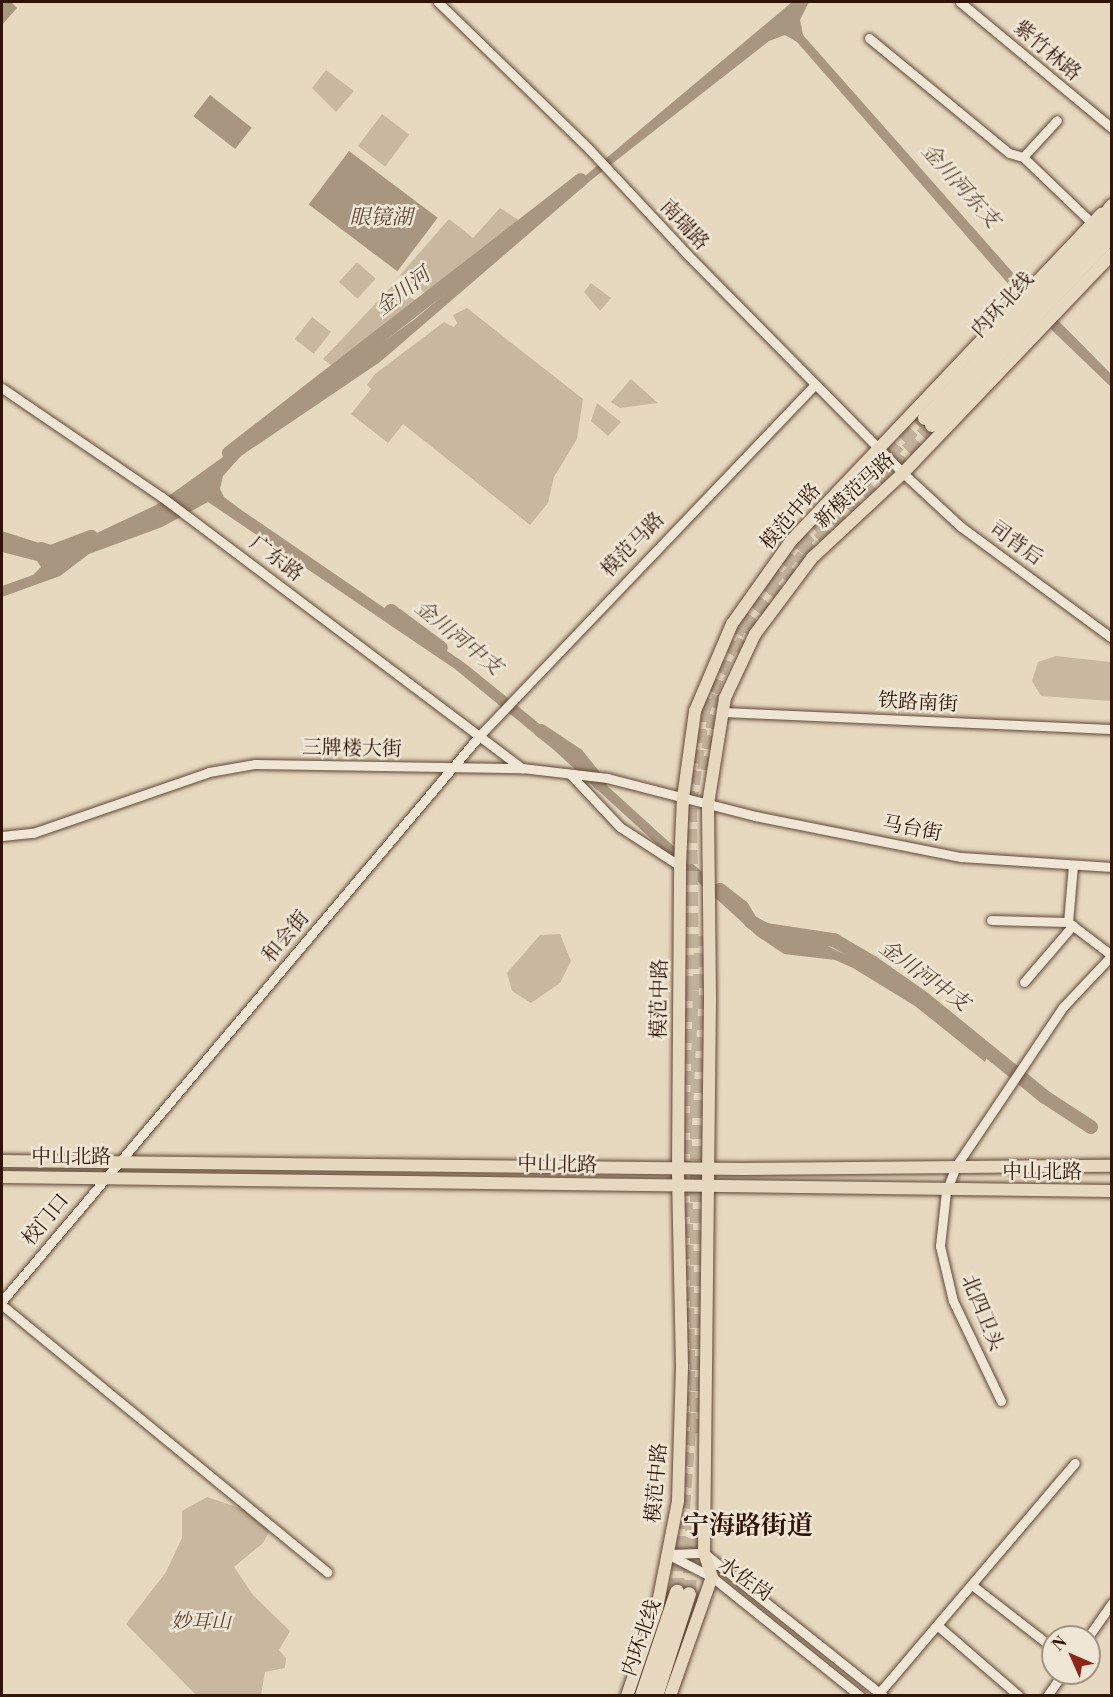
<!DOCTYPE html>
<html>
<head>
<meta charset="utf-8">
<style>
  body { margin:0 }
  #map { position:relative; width:1113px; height:1697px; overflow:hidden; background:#e7d9c0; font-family:"Libre Bodoni","Noto Serif SC",serif }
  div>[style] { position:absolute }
  .green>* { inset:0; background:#c8b8a0; transform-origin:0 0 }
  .water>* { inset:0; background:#a99681; transform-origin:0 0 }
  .river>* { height:14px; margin:-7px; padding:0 7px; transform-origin:7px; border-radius:7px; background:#a99681 }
  .highway-tunnel>* { height:14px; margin-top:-7px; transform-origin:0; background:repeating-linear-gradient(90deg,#c2b29b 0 14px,transparent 0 21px) }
  .roads { filter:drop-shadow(0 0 2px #5e4534) drop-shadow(0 0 2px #5e4534) }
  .minor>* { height:9px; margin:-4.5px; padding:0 4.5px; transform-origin:4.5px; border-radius:4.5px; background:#efe6d6 }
  .major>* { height:12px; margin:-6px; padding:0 6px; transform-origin:6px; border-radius:6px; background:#e7d9c0 }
  .highway>* { height:14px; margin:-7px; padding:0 7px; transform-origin:7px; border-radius:7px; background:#e7d9c0 }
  span { translate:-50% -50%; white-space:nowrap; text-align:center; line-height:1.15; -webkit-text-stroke:5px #efe6d6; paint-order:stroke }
  .street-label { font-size:20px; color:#301406 }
  .park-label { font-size:20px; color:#5e4534; font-style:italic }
  .water-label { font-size:21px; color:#604837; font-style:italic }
  .district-label { font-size:26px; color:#301406; font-weight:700 }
  .frame { position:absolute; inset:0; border:3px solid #301406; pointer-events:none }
  .north { position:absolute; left:1041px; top:1625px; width:60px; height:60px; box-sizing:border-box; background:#efe6d6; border:2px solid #a39283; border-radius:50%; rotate:315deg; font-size:16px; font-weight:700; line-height:24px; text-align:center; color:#301406 }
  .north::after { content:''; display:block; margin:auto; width:21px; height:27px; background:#8f2418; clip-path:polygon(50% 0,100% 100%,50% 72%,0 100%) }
</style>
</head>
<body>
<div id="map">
  <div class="green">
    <i style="clip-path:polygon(326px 70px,354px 91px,336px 112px,312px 88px)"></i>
    <i style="left:382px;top:114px;width:34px;height:40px;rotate:37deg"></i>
    <i style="clip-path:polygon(500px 208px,523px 223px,432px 298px,400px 275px,449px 219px,473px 238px)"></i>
    <i style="left:357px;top:262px;width:25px;height:27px;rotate:42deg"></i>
    <i style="clip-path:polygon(591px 283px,611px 298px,600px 311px,584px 292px)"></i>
    <i style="clip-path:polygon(394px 284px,424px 307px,336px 369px,323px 359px)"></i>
    <i style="clip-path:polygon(467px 308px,583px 399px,577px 439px,554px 477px,548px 503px,530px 525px,403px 424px,388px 443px,351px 414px,371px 389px,367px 385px,375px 374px,444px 322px,454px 327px,457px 323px,453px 315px)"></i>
    <i style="left:312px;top:317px;width:24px;height:28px;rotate:38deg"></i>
    <i style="clip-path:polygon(631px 379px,658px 403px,620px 408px,611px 402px)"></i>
    <i style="clip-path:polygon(597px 403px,621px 422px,608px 436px,591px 421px)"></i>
    <i style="clip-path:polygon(1056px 656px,1111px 662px,1111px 701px,1041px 696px,1032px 681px,1038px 662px)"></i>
    <i style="clip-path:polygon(560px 934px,571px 961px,560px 983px,531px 1003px,512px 991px,507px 973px,540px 935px)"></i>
    <i style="clip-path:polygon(207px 1497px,260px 1515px,269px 1532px,263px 1543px,234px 1567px,253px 1595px,290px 1631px,279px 1650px,286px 1658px,285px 1668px,265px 1672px,261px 1695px,196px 1695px,126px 1624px,166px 1572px,182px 1538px,182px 1511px)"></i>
  </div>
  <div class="water">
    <i style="clip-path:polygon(2px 2px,11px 2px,17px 8px,2px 25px)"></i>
    <i style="clip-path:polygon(792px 2px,809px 2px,800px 20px,803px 35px,1030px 292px,1111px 374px,1111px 387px,1031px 310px,797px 42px,785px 35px,769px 41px,590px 181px,380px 362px,241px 456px,223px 476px,220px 489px,224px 497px,240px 509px,466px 664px,536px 721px,758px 923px,781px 934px,817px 941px,861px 962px,912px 994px,965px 1036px,987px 1056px,985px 1062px,915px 1006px,853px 968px,835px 960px,784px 954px,757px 936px,554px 750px,455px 669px,208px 502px,162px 527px,89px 554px,60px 576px,2px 597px,2px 586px,33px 575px,41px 567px,37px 561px,2px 552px,2px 531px,61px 550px,156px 505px,415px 319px)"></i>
    <i style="left:210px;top:95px;width:53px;height:27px;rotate:38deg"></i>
    <i style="left:349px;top:151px;width:111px;height:67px;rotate:37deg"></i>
  </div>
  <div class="river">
    <i style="left:229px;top:453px;width:445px;rotate:-37.8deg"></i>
    <i style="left:41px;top:549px;width:10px;rotate:17deg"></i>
    <i style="left:51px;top:552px;width:43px;rotate:-20.6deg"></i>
    <i style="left:391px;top:611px;width:62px;rotate:36.5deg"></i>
    <i style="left:541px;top:731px;width:43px;rotate:33.7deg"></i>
    <i style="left:577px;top:755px;width:36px;rotate:51deg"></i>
    <i style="left:720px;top:890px;width:28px;rotate:38deg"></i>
    <i style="left:742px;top:907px;width:17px;rotate:59deg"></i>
    <i style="left:751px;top:922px;width:17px;rotate:28deg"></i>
    <i style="left:766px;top:930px;width:69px;rotate:8.4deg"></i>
    <i style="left:834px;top:940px;width:45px;rotate:30.5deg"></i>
    <i style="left:873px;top:963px;width:61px;rotate:35deg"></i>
    <i style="left:923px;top:998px;width:157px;rotate:39.1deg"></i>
    <i style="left:1045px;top:1097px;width:55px;rotate:33.1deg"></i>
  </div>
  <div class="highway-tunnel">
    <i style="left:738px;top:653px;width:24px;rotate:-66deg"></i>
    <i style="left:748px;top:631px;width:94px;rotate:-53.6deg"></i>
    <i style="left:804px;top:555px;width:182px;rotate:-45.4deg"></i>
    <i style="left:704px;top:770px;width:76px;rotate:-78.7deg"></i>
    <i style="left:697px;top:1433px;width:319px;rotate:-90deg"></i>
    <i style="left:697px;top:1114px;width:178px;rotate:-88.7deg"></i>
    <i style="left:677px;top:1592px;width:165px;rotate:-85.8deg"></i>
    <i style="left:689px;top:1427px;width:300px;rotate:-90.8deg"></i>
    <i style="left:685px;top:1127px;width:137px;rotate:-87.1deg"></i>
    <i style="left:692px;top:990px;width:185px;rotate:-90.6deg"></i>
    <i style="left:690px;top:805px;width:95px;rotate:-82.1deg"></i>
    <i style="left:703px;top:711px;width:94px;rotate:-66.7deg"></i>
    <i style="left:740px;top:625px;width:53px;rotate:-54.2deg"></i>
    <i style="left:771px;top:582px;width:47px;rotate:-51.9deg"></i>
    <i style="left:800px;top:545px;width:178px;rotate:-45.5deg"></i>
    <i style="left:689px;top:1594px;width:82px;rotate:-87.2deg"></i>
  </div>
  <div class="roads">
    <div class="minor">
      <i style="left:438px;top:2px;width:212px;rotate:44.2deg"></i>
      <i style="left:590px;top:150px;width:142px;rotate:47deg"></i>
      <i style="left:687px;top:254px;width:308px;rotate:45.4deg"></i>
      <i style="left:903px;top:473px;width:78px;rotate:42.9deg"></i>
      <i style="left:960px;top:526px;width:189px;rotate:36.4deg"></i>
      <i style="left:960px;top:2px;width:197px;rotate:39.7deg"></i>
      <i style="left:869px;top:38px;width:181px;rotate:39.4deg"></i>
      <i style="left:1009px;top:153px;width:15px;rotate:16deg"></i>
      <i style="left:1023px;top:157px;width:95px;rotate:43.7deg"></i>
      <i style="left:1023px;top:157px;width:50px;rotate:-47.4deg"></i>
      <i style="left:2px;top:388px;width:194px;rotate:34.3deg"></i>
      <i style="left:162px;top:497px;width:451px;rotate:37deg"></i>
      <i style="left:722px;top:712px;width:390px;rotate:2.5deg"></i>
      <i style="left:570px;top:774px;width:73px;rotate:46.7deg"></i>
      <i style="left:620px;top:827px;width:72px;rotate:33deg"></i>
      <i style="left:2px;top:836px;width:31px;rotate:-6deg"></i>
      <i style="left:33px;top:833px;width:186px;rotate:-19.1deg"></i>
      <i style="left:209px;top:772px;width:47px;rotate:-9.9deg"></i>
      <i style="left:255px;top:764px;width:267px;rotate:0.9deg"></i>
      <i style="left:522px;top:768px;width:86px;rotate:6.7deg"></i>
      <i style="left:607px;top:778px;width:153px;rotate:14.4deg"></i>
      <i style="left:755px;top:816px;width:210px;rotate:11.3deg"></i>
      <i style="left:961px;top:857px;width:151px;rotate:3.8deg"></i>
      <i style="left:1073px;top:865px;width:57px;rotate:95deg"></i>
      <i style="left:1068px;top:922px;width:53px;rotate:37.3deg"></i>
      <i style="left:991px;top:920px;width:77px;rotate:1.5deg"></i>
      <i style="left:1024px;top:982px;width:75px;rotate:-49.3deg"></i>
      <i style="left:2px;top:1301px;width:741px;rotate:-49.82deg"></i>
      <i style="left:480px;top:735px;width:485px;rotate:-46.3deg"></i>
      <i style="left:2px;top:1305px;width:421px;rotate:39.4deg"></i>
      <i style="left:1001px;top:1401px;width:111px;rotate:-115.6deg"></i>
      <i style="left:953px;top:1301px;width:57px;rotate:-103.3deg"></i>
      <i style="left:940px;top:1246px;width:54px;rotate:-83.7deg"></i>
      <i style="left:946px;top:1192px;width:28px;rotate:-69deg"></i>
      <i style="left:956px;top:1166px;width:192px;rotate:-56.1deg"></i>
      <i style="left:1063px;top:1007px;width:71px;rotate:-46.7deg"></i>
      <i style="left:669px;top:1554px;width:35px;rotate:-2deg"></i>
      <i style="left:704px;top:1553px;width:229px;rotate:38.6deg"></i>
      <i style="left:671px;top:1556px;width:46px;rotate:27.1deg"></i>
      <i style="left:712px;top:1577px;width:190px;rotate:38.8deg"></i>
      <i style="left:972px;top:1585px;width:103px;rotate:37.9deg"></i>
      <i style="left:937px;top:1625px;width:108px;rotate:40.9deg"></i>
      <i style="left:1088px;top:1637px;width:42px;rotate:-54.8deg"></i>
      <i style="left:879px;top:1693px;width:302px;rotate:-49.6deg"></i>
      <i style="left:1047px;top:1696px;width:28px;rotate:-55deg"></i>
    </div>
    <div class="major">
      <i style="left:2px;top:1161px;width:740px;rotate:0.62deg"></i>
      <i style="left:742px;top:1169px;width:370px;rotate:-0.5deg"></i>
      <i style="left:2px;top:1177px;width:1110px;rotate:0.72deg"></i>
      <i style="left:627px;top:1696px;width:93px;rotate:-71.2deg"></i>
      <i style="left:657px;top:1608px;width:109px;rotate:-78.9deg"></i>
      <i style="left:678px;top:1501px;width:135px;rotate:-88.3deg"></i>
      <i style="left:682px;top:1366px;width:198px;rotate:-91.2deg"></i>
      <i style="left:678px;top:1168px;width:302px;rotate:-89.6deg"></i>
      <i style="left:680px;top:866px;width:68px;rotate:-87.5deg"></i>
      <i style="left:683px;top:798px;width:88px;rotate:-82.1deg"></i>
      <i style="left:695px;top:711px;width:95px;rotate:-67deg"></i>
      <i style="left:732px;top:624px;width:102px;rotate:-54.6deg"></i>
      <i style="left:791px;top:541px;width:451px;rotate:-46.5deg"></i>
      <i style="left:670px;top:1696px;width:126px;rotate:-70.6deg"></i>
      <i style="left:712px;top:1577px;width:25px;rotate:-108deg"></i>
      <i style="left:704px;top:1553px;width:556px;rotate:-89.38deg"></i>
      <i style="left:710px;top:997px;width:193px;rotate:-90.6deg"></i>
      <i style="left:708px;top:804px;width:107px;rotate:-80.9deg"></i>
      <i style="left:725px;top:698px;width:71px;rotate:-64.9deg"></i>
      <i style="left:755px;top:634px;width:95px;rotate:-53.1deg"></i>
      <i style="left:812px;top:558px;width:125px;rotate:-43deg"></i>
      <i style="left:903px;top:473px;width:303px;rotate:-46.3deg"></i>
    </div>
    <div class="highway">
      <i style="left:1097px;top:226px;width:25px;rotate:-53deg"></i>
      <i style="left:925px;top:418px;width:272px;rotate:-46.6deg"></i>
      <i style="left:932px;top:425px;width:261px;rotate:-46.4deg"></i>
      <i style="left:642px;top:1696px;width:110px;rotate:-71.4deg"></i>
      <i style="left:656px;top:1696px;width:107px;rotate:-72.1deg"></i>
    </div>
  </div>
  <div class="street-label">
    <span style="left:1047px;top:51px;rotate:40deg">紫竹林路</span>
    <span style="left:684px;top:225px;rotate:47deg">南瑞路</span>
    <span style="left:1003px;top:305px;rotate:-47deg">内环北线</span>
    <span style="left:855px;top:491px;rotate:-43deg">新模范马路</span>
    <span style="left:791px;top:517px;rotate:-49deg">模范中路</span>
    <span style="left:1016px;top:544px;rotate:36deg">司背后</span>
    <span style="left:633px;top:545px;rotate:-46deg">模范马路</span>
    <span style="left:276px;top:559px;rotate:37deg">广东路</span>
    <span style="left:918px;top:703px;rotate:3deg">铁路南街</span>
    <span style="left:352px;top:749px;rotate:1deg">三牌楼大街</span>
    <span style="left:912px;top:829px;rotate:11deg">马台街</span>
    <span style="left:286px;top:937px;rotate:-50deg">和会街</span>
    <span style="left:660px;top:999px;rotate:-89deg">模范中路</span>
    <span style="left:71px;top:1157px">中山北路</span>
    <span style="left:557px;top:1165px;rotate:1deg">中山北路</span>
    <span style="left:1042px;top:1172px">中山北路</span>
    <span style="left:46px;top:1220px;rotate:-50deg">校门口</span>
    <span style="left:982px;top:1313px;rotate:68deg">北四卫头</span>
    <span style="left:657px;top:1483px;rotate:-85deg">模范中路</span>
    <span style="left:745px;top:1580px;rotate:35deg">水佐岗</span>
    <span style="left:642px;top:1638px;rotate:-71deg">内环北线</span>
  </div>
  <div class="park-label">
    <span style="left:201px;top:1622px">妙耳山</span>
  </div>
  <div class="water-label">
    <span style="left:960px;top:186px;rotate:48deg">金川河东支</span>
    <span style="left:381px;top:218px">眼镜湖</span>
    <span style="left:403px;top:292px;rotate:-38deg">金川河</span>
    <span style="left:458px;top:638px;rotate:39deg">金川河中支</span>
    <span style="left:924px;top:976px;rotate:36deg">金川河中支</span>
  </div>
  <div class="district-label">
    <span style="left:748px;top:1527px">宁海路街道</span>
  </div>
  <div class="frame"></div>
  <div class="north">N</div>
</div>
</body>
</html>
